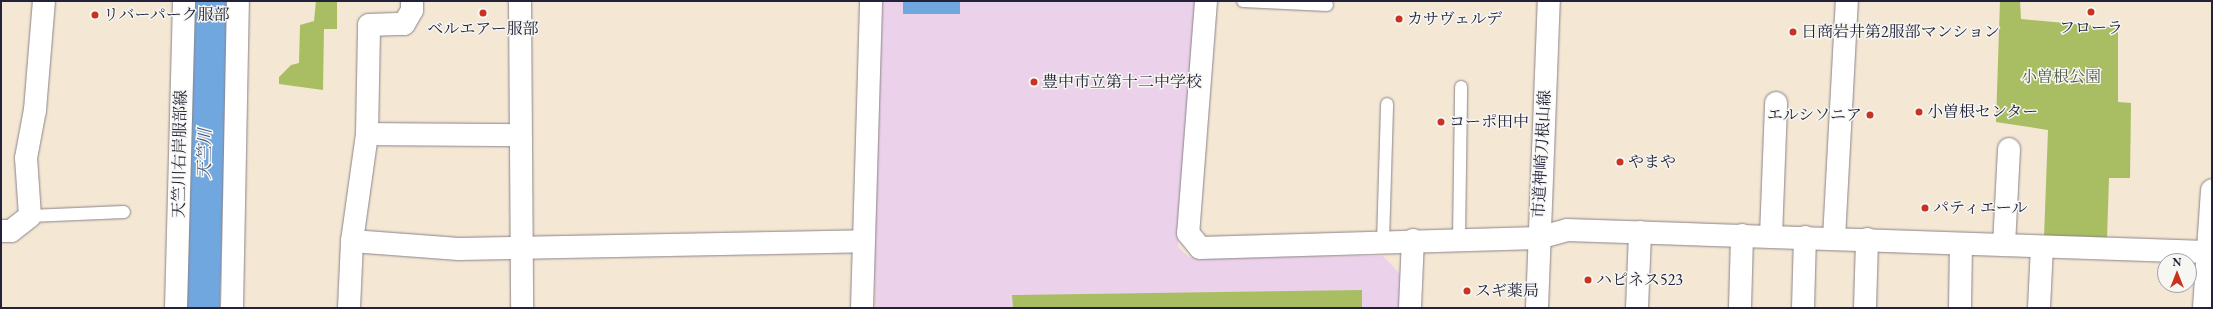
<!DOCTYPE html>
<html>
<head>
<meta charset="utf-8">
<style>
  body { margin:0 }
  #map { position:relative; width:2213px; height:309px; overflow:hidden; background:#f4e7d4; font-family:"EB Garamond","Noto Serif JP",serif }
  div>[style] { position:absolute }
  .built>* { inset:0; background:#ecd1ea }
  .green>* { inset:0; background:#a9be63 }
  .water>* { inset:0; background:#71a7df; transform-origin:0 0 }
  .river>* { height:38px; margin:-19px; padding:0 19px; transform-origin:19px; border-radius:19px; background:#71a7df }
  .roads { filter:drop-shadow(0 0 1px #8b8488) drop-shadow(0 0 1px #8b8488) }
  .service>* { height:12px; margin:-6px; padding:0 6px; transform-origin:6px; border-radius:6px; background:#fff }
  .minor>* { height:22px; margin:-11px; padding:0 11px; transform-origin:11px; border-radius:11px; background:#fff }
  .tertiary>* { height:22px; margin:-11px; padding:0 11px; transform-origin:11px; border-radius:11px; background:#fff }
  .dots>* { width:11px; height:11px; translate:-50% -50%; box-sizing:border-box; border:2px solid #f6f6f2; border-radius:50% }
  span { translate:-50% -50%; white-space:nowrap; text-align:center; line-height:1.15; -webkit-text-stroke:3px #f6f6f2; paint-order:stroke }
  .poi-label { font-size:16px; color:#22223b }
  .left { translate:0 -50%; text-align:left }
  .right { translate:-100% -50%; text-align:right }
  .park-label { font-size:16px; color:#515949 }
  .street-label { font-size:16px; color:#22223b }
  .water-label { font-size:17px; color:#42577d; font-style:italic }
  .frame { position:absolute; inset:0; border:2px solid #22223b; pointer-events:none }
  .north { position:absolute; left:2157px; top:253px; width:40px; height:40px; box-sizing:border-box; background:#f6f6f2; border:1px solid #a1a1a9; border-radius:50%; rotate:0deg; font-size:11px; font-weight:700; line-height:16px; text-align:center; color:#22223b }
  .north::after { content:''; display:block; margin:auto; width:14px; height:18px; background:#c8321e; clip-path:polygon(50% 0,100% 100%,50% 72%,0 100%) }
</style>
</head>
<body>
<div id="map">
  <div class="built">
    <i style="clip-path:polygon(882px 1px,1196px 1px,1178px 247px,1189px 257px,1383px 256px,1400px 274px,1399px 308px,875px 308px,873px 163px)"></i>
  </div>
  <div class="green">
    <i style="clip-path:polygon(316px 1px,337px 1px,337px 29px,324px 29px,323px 90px,279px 84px,279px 77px,291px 65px,299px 63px,300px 25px,314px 21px)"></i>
    <i style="clip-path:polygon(2000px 1px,2020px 1px,2021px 19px,2118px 28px,2118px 102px,2131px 103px,2130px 178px,2109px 178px,2107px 240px,2044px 237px,2048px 130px,1996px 122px)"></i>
    <i style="clip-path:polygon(1362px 290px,1362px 308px,1013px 308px,1012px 295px)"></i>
  </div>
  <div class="water">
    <i style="left:903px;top:1px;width:57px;height:13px"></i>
  </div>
  <div class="river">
    <i style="left:201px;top:308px;width:307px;rotate:-88.5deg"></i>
  </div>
  <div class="roads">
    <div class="service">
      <i style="left:1243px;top:1px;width:84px;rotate:2.7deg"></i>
      <i style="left:30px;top:216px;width:94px;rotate:-2.4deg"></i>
      <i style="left:1459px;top:239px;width:152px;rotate:-89.2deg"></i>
      <i style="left:1383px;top:242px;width:138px;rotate:-88.3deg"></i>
    </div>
    <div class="minor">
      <i style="left:520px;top:1px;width:307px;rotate:89.6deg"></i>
      <i style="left:1206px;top:1px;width:233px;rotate:94.4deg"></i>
      <i style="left:1188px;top:233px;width:19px;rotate:51deg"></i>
      <i style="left:1200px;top:248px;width:338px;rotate:-1.7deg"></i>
      <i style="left:1538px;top:238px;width:30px;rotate:-15deg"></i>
      <i style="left:1567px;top:230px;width:639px;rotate:1.97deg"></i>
      <i style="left:367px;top:134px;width:153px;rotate:0.4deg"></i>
      <i style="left:1px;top:231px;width:10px"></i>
      <i style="left:11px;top:231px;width:24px;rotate:-38deg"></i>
      <i style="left:30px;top:216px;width:58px;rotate:-93.9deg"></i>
      <i style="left:26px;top:158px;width:49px;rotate:-79.4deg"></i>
      <i style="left:35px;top:110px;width:109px;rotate:-85.3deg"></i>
      <i style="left:1771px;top:236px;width:133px;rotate:-87.8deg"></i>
      <i style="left:1834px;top:238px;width:237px;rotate:-86.9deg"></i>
      <i style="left:352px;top:241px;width:107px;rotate:4.3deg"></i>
      <i style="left:459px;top:249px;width:405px;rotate:-1.1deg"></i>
      <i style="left:2004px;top:245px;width:96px;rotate:-87deg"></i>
      <i style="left:176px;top:308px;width:307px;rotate:-88.5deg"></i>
      <i style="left:232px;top:308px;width:307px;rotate:-88.9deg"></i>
      <i style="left:349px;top:308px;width:67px;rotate:-87.4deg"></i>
      <i style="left:352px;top:241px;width:108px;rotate:-82deg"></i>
      <i style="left:367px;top:134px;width:109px;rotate:-88.9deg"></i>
      <i style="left:369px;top:25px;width:35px;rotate:-2deg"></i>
      <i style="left:404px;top:24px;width:16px;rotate:-60deg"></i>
      <i style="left:412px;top:10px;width:9px;rotate:-90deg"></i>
      <i style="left:862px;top:308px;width:307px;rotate:-88.3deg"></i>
      <i style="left:1410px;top:308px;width:68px;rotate:-87.5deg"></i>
      <i style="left:1637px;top:308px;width:76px;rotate:-87.7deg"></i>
      <i style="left:1740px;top:308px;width:73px;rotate:-88.4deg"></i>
      <i style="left:1803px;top:308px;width:71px;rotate:-88.4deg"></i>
      <i style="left:1865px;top:308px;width:69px;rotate:-88.3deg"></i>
      <i style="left:1960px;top:308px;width:64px;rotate:-89.1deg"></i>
      <i style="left:2039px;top:308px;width:61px;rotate:-87.2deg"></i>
      <i style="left:2204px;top:308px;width:118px;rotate:-86.1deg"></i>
    </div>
    <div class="tertiary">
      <i style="left:1537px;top:308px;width:307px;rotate:-87.8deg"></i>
    </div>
  </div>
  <div class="dots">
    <i style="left:2091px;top:12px;background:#c8321e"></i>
    <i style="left:483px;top:13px;background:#c8321e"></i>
    <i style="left:95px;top:15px;background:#c8321e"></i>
    <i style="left:1399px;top:19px;background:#c8321e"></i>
    <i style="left:1793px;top:32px;background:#c8321e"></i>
    <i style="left:1034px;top:82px;background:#c8321e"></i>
    <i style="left:1919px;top:112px;background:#c8321e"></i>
    <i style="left:1870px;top:115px;background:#c8321e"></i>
    <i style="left:1441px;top:122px;background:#c8321e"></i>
    <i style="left:1620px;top:162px;background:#c8321e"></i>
    <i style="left:1925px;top:208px;background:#c8321e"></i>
    <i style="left:1588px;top:280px;background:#c8321e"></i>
    <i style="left:1467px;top:291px;background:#c8321e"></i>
  </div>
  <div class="poi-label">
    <span class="left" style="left:103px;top:15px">リバーパーク服部</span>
    <span class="left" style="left:1407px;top:19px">カサヴェルデ</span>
    <span style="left:2091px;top:28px">フローラ</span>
    <span style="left:483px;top:29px">ベルエアー服部</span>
    <span class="left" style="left:1801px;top:32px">日商岩井第2服部マンション</span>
    <span class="left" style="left:1042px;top:82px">豊中市立第十二中学校</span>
    <span class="left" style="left:1927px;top:112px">小曽根センター</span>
    <span class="right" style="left:1862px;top:115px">エルシソニア</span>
    <span class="left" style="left:1449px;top:122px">コーポ田中</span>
    <span class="left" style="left:1628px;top:162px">やまや</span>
    <span class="left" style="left:1933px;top:208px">パティエール</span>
    <span class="left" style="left:1596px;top:280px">ハピネス523</span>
    <span class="left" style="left:1475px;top:291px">スギ薬局</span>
  </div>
  <div class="park-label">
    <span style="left:2061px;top:77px">小曽根公園</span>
  </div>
  <div class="street-label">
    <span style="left:180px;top:154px;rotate:-89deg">天竺川右岸服部線</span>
    <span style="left:1542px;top:154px;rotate:-87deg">市道神崎刀根山線</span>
  </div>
  <div class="water-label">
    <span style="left:205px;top:154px;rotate:-89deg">天竺川</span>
  </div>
  <div class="frame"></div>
  <div class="north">N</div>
</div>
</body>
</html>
